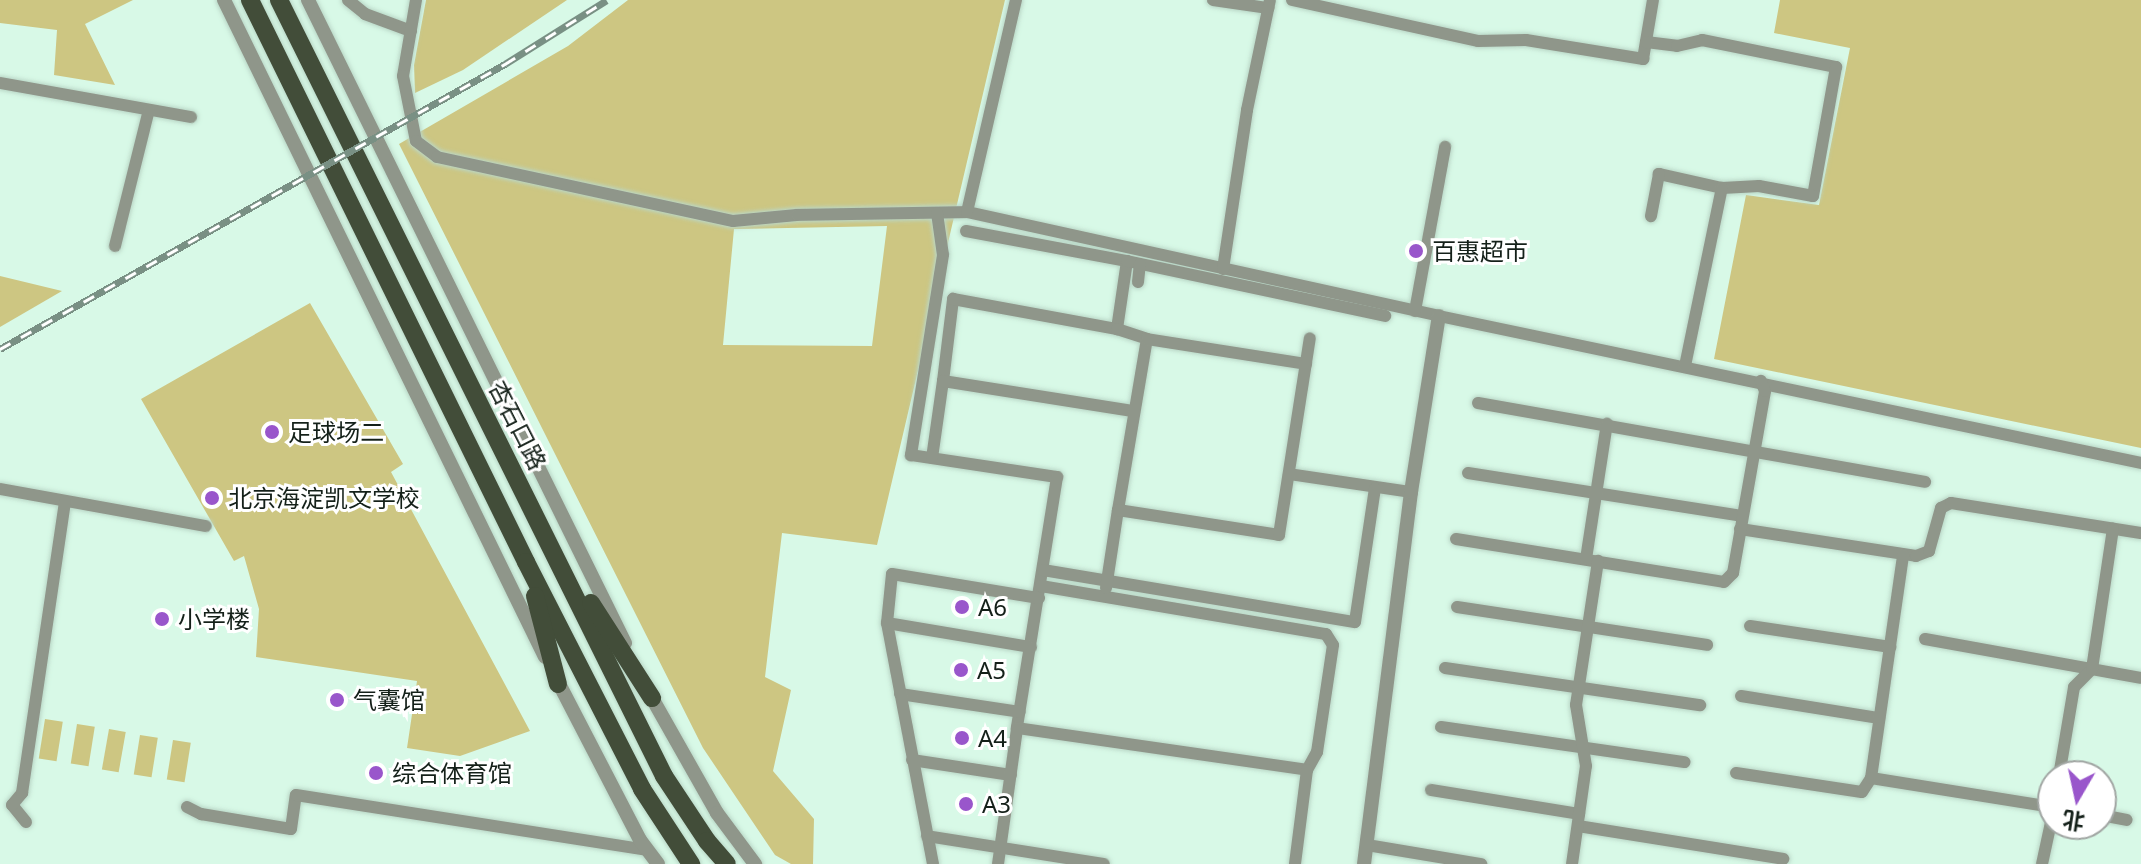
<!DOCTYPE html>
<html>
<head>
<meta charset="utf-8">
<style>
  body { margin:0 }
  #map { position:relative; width:2141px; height:864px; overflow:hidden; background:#d8f9e7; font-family:"Noto Sans","Noto Sans SC",sans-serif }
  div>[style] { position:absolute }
  .green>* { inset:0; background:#cdc682; transform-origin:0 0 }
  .roads { filter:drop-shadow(0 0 2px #b9d6c6) drop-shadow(0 0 2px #b9d6c6) }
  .minor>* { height:12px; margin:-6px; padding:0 6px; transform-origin:6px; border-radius:6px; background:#8f968a }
  .tertiary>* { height:14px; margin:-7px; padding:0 7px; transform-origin:7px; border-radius:7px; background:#8f968a }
  .primary>* { height:18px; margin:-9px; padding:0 9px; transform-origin:9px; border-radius:9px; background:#424d39 }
  .rail>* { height:7px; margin-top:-3.5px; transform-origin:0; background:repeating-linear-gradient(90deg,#fff 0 12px,#799084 0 24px); box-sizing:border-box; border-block:2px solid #799084 }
  .dots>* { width:22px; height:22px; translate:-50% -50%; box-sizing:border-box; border:4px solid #fff; border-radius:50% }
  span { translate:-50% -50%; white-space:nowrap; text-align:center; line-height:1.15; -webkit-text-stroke:6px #fff; paint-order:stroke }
  .poi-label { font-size:24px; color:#142019 }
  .left { translate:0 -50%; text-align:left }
  .street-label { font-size:24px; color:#142019 }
  .north { position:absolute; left:2037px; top:760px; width:80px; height:80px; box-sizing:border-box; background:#fff; border:2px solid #a1a6a3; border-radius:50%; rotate:189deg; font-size:22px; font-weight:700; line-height:32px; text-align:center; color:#142019 }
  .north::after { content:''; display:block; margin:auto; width:28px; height:36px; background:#9956cb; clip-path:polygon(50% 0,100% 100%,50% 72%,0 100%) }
</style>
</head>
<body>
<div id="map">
  <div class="green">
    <i style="clip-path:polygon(0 0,133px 0,85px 24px,115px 85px,54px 75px,57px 30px,0 23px)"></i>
    <i style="clip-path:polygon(426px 0,567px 0,463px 70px,415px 93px,414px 65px)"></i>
    <i style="clip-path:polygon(evenodd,628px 0,1005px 0,877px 545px,782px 533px,765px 677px,791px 690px,773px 771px,814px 819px,813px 864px,791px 864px,775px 855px,703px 748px,399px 144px,568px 46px,628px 0,887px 226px,872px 346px,723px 345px,734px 229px,887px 226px)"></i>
    <i style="clip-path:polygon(1780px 0,2141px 0,2141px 448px,1714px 359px,1746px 195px,1819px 205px,1850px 48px,1774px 33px)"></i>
    <i style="clip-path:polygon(0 276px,62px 291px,0 327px)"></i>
    <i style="clip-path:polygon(310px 303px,403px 464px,391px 472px,530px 731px,460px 756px,407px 748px,417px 681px,256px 657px,259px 609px,244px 556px,234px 561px,141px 399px)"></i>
    <i style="left:45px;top:719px;width:18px;height:40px;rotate:9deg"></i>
    <i style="left:77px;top:724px;width:18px;height:40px;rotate:9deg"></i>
    <i style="left:109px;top:729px;width:17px;height:41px;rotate:10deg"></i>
    <i style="left:140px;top:735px;width:18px;height:40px;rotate:9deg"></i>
    <i style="left:173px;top:740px;width:18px;height:40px;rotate:9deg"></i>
  </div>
  <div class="roads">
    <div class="minor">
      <i style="left:348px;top:0;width:22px;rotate:39deg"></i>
      <i style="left:365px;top:14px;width:49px;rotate:20.3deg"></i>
      <i style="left:416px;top:0;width:77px;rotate:99.7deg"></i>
      <i style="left:403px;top:76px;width:66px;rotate:78.7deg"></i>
      <i style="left:416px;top:141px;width:26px;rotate:37deg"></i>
      <i style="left:437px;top:157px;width:303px;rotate:12.2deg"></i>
      <i style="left:733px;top:221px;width:64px;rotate:-5.4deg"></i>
      <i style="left:797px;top:215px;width:170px;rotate:-1deg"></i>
      <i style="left:967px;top:212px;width:483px;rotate:12.4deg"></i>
      <i style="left:1439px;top:316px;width:717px;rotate:11.83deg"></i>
      <i style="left:1213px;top:0;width:56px;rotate:8.3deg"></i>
      <i style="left:1292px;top:0;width:190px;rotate:12.4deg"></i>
      <i style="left:1478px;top:41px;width:48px;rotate:-1.2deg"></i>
      <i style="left:1526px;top:40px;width:119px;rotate:9.2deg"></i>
      <i style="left:1643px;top:59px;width:60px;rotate:-80.4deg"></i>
      <i style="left:1646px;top:42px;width:31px;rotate:7deg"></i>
      <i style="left:1677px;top:46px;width:26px;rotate:-13deg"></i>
      <i style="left:1702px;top:40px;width:137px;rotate:11.4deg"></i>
      <i style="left:1836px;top:67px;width:131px;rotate:100.1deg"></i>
      <i style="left:1813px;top:196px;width:55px;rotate:-169.5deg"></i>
      <i style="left:1759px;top:186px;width:37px;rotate:177deg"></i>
      <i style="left:1722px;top:188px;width:65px;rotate:-167.5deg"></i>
      <i style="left:1659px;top:174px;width:43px;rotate:100.8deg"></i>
      <i style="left:0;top:83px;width:194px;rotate:10.1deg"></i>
      <i style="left:967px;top:212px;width:218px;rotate:-77deg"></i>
      <i style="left:937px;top:213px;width:42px;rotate:81.9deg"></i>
      <i style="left:943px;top:255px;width:203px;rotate:99.1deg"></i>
      <i style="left:911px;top:455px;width:148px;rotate:8.6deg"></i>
      <i style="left:1057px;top:477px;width:254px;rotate:99.1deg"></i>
      <i style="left:1017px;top:728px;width:293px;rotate:8.2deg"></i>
      <i style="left:966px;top:231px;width:164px;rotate:10.6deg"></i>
      <i style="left:1127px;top:261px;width:69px;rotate:98.4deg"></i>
      <i style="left:115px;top:246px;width:140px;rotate:-76deg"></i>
      <i style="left:1127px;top:261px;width:264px;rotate:12deg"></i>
      <i style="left:1223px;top:269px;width:161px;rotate:-81.4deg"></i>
      <i style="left:1247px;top:110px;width:112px;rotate:-78.2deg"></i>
      <i style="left:1138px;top:282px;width:18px;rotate:-84deg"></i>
      <i style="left:1415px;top:311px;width:167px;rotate:-79.6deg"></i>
      <i style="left:1685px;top:366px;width:182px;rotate:-78.3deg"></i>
      <i style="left:943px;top:381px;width:83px;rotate:-83deg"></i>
      <i style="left:953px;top:299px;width:167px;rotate:10.4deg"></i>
      <i style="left:1117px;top:329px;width:32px;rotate:18deg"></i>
      <i style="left:1478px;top:403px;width:454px;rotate:10deg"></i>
      <i style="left:932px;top:458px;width:78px;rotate:-81.9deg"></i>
      <i style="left:943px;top:381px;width:192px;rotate:9deg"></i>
      <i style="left:1468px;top:473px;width:277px;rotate:8.9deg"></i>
      <i style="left:1289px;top:474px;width:123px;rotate:8.4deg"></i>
      <i style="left:0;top:489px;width:209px;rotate:10.2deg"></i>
      <i style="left:1118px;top:510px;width:173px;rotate:-80.4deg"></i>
      <i style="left:1147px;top:339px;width:161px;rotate:8.9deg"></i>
      <i style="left:1740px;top:529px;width:178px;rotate:8.7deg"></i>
      <i style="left:1916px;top:556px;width:14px;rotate:-21deg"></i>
      <i style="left:1929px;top:551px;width:45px;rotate:-74.4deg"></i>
      <i style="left:1941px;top:508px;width:11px;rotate:-27deg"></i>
      <i style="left:1951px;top:503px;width:192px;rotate:9deg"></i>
      <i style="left:1456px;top:539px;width:271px;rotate:9.1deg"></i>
      <i style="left:1724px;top:582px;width:13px;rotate:-45deg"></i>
      <i style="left:1733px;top:573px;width:185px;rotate:-80deg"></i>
      <i style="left:1765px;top:391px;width:11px;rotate:-112deg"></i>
      <i style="left:1586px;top:559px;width:137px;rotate:-81.2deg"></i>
      <i style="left:1043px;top:570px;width:316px;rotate:9.5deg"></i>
      <i style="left:1355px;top:622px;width:135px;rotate:-81.5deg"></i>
      <i style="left:1041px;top:586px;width:289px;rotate:9.6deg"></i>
      <i style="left:1326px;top:634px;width:13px;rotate:58deg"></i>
      <i style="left:1333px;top:645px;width:108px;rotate:98.5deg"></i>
      <i style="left:1317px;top:752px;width:21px;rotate:119deg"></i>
      <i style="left:1307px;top:770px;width:95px;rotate:97.3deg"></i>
      <i style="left:1106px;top:588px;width:79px;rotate:-81.3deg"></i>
      <i style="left:1118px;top:510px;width:163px;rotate:8.8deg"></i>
      <i style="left:1279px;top:535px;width:199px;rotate:-81.1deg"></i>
      <i style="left:1457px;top:607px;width:253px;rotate:8.6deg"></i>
      <i style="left:887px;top:623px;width:49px;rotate:-84.2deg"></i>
      <i style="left:892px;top:574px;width:149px;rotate:9.3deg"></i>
      <i style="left:1750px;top:626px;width:142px;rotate:8.5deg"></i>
      <i style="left:1925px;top:639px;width:219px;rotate:10.2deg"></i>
      <i style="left:1445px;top:668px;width:258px;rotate:8.3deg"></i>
      <i style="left:900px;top:694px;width:121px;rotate:8.5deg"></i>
      <i style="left:1741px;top:696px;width:140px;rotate:9.1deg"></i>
      <i style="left:1441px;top:727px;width:246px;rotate:8.2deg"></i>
      <i style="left:912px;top:760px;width:100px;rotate:8.6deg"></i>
      <i style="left:1736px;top:773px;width:127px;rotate:8.6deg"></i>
      <i style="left:1862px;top:792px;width:17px;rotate:-57deg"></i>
      <i style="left:1871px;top:778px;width:225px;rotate:-81.8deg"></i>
      <i style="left:2059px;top:776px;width:90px;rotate:-80.4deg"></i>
      <i style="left:2074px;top:687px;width:25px;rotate:-45deg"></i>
      <i style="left:2092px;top:669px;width:142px;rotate:-81.5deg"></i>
      <i style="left:1871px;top:778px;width:184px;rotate:9.1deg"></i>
      <i style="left:1431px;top:790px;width:150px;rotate:9.2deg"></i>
      <i style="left:187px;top:807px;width:16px;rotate:27deg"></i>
      <i style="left:201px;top:814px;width:91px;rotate:9.5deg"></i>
      <i style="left:291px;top:829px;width:34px;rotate:-82deg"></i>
      <i style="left:296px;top:795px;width:355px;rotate:8.9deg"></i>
      <i style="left:2101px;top:815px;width:26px;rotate:11deg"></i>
      <i style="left:26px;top:822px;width:22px;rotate:-129deg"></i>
      <i style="left:12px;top:805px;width:16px;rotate:-50deg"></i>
      <i style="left:22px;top:793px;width:294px;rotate:-81.6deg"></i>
      <i style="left:1578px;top:826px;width:208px;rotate:9.1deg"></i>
      <i style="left:927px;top:836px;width:179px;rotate:9deg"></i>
      <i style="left:1367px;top:845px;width:116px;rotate:9.5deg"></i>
      <i style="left:933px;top:864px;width:245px;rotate:-100.8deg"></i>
      <i style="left:887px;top:623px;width:146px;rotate:9.5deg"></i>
      <i style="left:998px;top:864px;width:137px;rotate:-82deg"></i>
      <i style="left:1572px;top:864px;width:99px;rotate:-81.9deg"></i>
      <i style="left:1586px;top:766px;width:62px;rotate:-99.3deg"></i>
      <i style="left:1576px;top:705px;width:146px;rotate:-81.3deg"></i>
      <i style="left:2042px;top:864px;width:52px;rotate:-77.8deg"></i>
    </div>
    <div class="tertiary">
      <i style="left:224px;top:0;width:731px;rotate:63.96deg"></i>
      <i style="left:308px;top:0;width:717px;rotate:63.76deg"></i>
      <i style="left:555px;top:676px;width:185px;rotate:62.6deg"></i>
      <i style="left:640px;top:840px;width:30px;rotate:53deg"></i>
      <i style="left:648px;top:691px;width:140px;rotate:60.5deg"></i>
      <i style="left:717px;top:813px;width:64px;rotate:53.3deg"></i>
      <i style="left:1364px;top:864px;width:375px;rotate:-82.8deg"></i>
      <i style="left:1411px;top:492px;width:178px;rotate:-81deg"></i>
    </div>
    <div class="primary">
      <i style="left:250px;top:0;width:626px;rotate:63.84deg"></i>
      <i style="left:526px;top:562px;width:255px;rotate:62.9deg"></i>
      <i style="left:642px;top:789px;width:90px;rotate:56.8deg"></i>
      <i style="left:279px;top:0;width:866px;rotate:63.61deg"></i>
      <i style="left:664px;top:776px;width:78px;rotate:56.5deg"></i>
      <i style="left:707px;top:841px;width:30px;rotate:49deg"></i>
      <i style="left:535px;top:596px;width:91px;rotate:75.4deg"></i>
      <i style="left:591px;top:603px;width:113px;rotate:57.3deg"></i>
    </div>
  </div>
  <div class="rail">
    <i style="left:0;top:349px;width:580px;rotate:-29.44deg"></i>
    <i style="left:505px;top:64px;width:120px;rotate:-32.1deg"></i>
  </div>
  <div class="dots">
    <i style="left:1416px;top:251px;background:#9956cb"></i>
    <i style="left:272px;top:432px;background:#9956cb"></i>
    <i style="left:212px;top:498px;background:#9956cb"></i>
    <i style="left:962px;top:607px;background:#9956cb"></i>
    <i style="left:162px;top:619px;background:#9956cb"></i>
    <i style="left:961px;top:670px;background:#9956cb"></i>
    <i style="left:337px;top:700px;background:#9956cb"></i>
    <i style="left:962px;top:738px;background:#9956cb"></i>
    <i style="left:376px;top:773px;background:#9956cb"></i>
    <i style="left:966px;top:804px;background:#9956cb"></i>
  </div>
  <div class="poi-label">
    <span class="left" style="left:1432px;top:251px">百惠超市</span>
    <span class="left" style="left:288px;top:432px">足球场二</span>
    <span class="left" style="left:228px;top:498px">北京海淀凯文学校</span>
    <span class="left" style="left:978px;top:607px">A6</span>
    <span class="left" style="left:178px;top:619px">小学楼</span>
    <span class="left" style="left:977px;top:670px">A5</span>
    <span class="left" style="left:353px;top:700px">气囊馆</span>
    <span class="left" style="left:978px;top:738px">A4</span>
    <span class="left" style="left:392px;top:773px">综合体育馆</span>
    <span class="left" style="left:982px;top:804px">A3</span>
  </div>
  <div class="street-label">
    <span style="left:518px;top:425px;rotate:63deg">杏石口路</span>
  </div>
  <div class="north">北</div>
</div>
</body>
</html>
